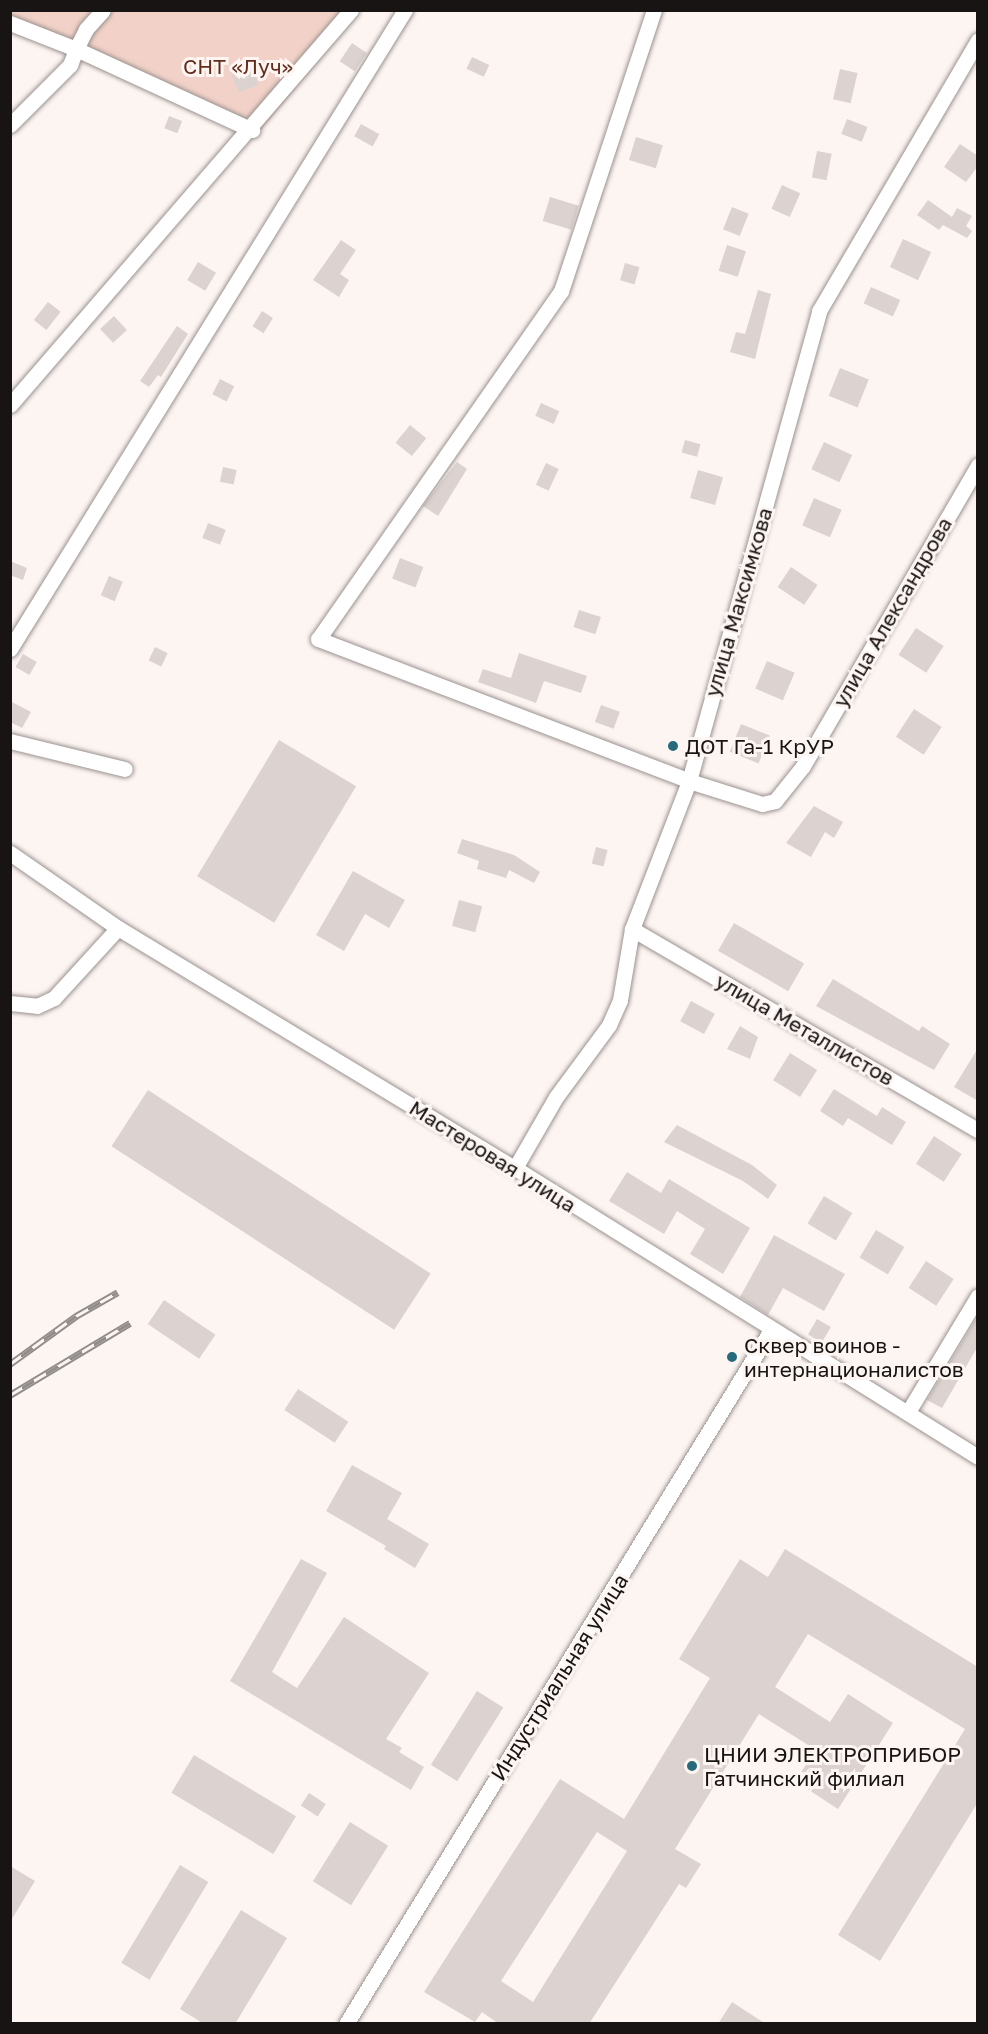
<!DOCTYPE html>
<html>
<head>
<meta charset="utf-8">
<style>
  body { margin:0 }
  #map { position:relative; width:988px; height:2034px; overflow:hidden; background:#fdf5f2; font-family:"Golos Text",sans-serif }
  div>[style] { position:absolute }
  .green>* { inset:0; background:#f2d2c8 }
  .building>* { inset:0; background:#dcd3d0; transform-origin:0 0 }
  .roads { filter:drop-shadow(0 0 2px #9a928f) drop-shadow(0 0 2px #9a928f) }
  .minor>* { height:15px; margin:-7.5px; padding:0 7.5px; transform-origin:7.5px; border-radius:7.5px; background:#fff }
  .rail>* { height:7px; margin-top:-3.5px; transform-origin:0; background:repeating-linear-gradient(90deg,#fdf5f2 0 14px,#928d8b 0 28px); box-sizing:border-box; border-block:2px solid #928d8b }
  .dots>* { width:16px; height:16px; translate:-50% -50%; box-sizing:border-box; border:3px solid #fdf5f2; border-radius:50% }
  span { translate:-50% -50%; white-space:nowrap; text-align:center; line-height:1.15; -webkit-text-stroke:6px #fdf5f2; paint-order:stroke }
  .park-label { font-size:21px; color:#632d1c }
  .street-label { font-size:21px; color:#171413 }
  .poi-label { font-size:21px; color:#171413 }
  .left { translate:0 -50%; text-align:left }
  .frame { position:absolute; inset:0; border:12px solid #171413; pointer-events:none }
</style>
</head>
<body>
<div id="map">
  <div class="green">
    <i style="clip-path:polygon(10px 11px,360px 11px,256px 136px,11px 30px)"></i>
  </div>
  <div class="building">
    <i style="left:352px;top:43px;width:18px;height:22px;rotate:34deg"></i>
    <i style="left:472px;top:57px;width:19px;height:13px;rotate:25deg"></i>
    <i style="left:251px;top:64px;width:22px;height:22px;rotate:68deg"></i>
    <i style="left:840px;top:69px;width:18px;height:31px;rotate:13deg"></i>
    <i style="left:169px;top:116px;width:14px;height:13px;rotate:21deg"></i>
    <i style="left:847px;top:119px;width:22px;height:16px;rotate:21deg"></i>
    <i style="left:361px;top:124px;width:21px;height:14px;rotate:29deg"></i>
    <i style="left:636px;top:137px;width:28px;height:24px;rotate:17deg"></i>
    <i style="clip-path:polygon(960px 144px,978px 156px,978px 166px,966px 182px,944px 167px)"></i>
    <i style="left:817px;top:151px;width:15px;height:27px;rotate:11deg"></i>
    <i style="left:782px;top:185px;width:20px;height:26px;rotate:24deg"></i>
    <i style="left:550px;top:197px;width:30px;height:25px;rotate:17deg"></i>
    <i style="clip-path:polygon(928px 200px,952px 217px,957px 208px,972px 216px,966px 226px,972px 231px,967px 238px,943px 225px,939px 230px,917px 215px)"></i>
    <i style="left:732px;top:207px;width:18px;height:24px;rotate:22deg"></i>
    <i style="left:903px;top:239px;width:31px;height:31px;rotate:25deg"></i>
    <i style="clip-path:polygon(341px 240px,356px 250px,340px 274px,349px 280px,339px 297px,313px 280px)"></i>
    <i style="left:727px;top:245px;width:20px;height:27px;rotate:18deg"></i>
    <i style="left:198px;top:262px;width:21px;height:21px;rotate:31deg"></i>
    <i style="left:625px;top:263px;width:15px;height:18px;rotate:16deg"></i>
    <i style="left:871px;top:287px;width:32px;height:18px;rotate:24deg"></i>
    <i style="clip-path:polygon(758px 290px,771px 294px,755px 359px,730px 352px,736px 332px,745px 334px)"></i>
    <i style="left:48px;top:302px;width:16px;height:23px;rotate:38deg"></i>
    <i style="left:262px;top:311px;width:13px;height:18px;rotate:32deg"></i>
    <i style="left:114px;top:316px;width:19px;height:19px;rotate:47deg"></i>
    <i style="clip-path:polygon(177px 326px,188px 334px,161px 377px,158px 375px,149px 387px,140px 381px)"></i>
    <i style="left:840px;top:368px;width:31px;height:30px;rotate:22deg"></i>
    <i style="left:220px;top:379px;width:16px;height:17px;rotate:27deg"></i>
    <i style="left:541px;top:403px;width:20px;height:14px;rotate:24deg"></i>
    <i style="left:410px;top:425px;width:21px;height:23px;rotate:39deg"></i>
    <i style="left:685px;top:440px;width:16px;height:13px;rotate:15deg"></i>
    <i style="left:824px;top:442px;width:31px;height:30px;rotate:25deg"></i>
    <i style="clip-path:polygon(457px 462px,467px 469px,438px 516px,423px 506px)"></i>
    <i style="left:546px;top:463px;width:14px;height:24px;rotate:25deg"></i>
    <i style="left:223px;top:467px;width:14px;height:15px;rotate:12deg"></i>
    <i style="left:698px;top:470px;width:26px;height:29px;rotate:16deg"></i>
    <i style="left:814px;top:498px;width:30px;height:30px;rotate:23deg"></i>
    <i style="left:208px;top:523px;width:19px;height:16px;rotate:21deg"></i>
    <i style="left:400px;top:558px;width:25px;height:22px;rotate:21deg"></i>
    <i style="clip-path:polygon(10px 561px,27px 568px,23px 580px,10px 575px)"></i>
    <i style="left:791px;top:567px;width:32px;height:24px;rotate:34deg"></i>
    <i style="left:109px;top:576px;width:15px;height:21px;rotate:23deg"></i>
    <i style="left:579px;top:610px;width:23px;height:18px;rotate:18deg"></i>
    <i style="left:916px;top:628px;width:33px;height:32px;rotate:33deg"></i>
    <i style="left:155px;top:647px;width:14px;height:15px;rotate:25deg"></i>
    <i style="clip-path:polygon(519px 653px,587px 676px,581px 693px,544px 681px,536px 703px,478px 682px,483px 669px,511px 678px)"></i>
    <i style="left:23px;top:654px;width:16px;height:15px;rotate:30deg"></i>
    <i style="left:767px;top:661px;width:30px;height:30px;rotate:23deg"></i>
    <i style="clip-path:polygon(10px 701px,31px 712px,22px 728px,10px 722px)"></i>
    <i style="left:601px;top:705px;width:20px;height:18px;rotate:20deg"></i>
    <i style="left:914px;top:709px;width:33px;height:33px;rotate:33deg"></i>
    <i style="left:741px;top:724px;width:31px;height:30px;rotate:22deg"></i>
    <i style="left:279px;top:740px;width:90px;height:159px;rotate:31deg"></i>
    <i style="clip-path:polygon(814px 806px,843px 822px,834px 838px,825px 832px,811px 857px,786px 843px)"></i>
    <i style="clip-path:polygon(462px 839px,514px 855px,540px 872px,534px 883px,509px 870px,506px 878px,477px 869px,479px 861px,457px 853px)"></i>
    <i style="left:596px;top:847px;width:12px;height:17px;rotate:14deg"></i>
    <i style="clip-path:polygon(353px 871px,405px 900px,389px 928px,365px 914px,344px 951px,316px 935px)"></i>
    <i style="left:459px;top:900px;width:24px;height:27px;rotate:15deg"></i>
    <i style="left:734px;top:923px;width:81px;height:32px;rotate:30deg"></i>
    <i style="clip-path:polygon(833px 979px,919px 1031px,922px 1026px,950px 1044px,934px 1070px,816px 1006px)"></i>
    <i style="left:691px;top:1001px;width:27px;height:23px;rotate:28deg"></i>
    <i style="clip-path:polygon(740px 1026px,758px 1037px,750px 1059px,727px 1049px)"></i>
    <i style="clip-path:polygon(978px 1048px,978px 1101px,954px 1087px)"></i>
    <i style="left:790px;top:1053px;width:32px;height:32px;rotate:32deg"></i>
    <i style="clip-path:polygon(834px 1089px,877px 1116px,882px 1107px,906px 1122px,892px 1145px,848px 1118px,843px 1126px,820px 1111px)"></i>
    <i style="left:148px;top:1090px;width:337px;height:67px;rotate:33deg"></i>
    <i style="clip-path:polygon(677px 1125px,752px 1165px,777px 1185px,768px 1199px,743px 1181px,664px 1142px)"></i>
    <i style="left:934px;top:1136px;width:33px;height:33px;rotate:33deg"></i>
    <i style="clip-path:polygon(627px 1172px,661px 1193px,669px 1179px,750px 1228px,723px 1274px,690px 1254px,705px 1229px,677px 1211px,664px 1234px,609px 1201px)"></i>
    <i style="left:824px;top:1196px;width:33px;height:32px;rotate:31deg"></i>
    <i style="left:876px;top:1230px;width:33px;height:32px;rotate:31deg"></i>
    <i style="clip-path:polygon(774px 1235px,845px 1274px,824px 1311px,783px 1288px,768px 1315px,740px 1297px)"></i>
    <i style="left:926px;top:1261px;width:33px;height:32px;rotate:33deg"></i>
    <i style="left:164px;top:1300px;width:62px;height:29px;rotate:34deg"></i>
    <i style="clip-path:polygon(978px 1316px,978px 1346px,942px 1408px,927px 1400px)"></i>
    <i style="left:817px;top:1319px;width:16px;height:18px;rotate:30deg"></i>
    <i style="left:298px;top:1389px;width:60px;height:25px;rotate:33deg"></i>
    <i style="clip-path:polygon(352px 1465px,402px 1493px,387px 1519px,429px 1544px,415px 1568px,384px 1549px,386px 1546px,326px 1511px)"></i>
    <i style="clip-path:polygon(evenodd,785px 1549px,978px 1667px,978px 1802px,880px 1961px,838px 1935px,965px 1729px,808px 1634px,775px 1687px,830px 1722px,848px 1694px,893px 1723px,838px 1809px,795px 1781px,816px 1750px,759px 1714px,675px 1849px,701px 1864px,686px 1888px,679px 1884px,589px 2024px,499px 2024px,482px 2012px,475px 2022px,424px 1992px,560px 1779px,624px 1819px,710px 1678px,679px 1659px,740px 1559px,768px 1577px,785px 1549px,597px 1832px,627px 1851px,533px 2002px,501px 1981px,597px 1832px)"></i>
    <i style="clip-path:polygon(301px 1559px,327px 1573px,272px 1672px,297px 1688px,344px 1617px,429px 1673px,386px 1739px,402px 1748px,399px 1752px,424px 1767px,411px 1790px,230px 1681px)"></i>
    <i style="left:477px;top:1691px;width:31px;height:87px;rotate:32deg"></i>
    <i style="left:194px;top:1755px;width:119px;height:44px;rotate:31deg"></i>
    <i style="left:309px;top:1793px;width:20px;height:15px;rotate:33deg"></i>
    <i style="left:350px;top:1822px;width:45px;height:70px;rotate:32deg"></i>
    <i style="left:180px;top:1865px;width:33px;height:114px;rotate:31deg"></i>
    <i style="clip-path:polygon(10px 1866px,35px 1881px,10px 1922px)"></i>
    <i style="clip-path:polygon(241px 1910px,287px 1938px,235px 2024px,204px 2024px,180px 2009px)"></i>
    <i style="clip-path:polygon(732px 2002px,766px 2024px,718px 2024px)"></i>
  </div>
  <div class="roads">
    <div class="minor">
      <i style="left:654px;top:10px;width:296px;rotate:108.3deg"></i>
      <i style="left:561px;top:291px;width:424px;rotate:124.9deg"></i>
      <i style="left:318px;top:639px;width:397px;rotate:20.9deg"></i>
      <i style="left:689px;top:781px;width:77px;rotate:17.5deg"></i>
      <i style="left:762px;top:804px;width:13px;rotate:-13deg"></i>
      <i style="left:775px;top:801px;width:45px;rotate:-51.3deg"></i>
      <i style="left:803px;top:766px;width:348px;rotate:-59.8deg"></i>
      <i style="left:10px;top:23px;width:71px;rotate:21.5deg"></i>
      <i style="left:76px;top:49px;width:22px;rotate:-63deg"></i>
      <i style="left:86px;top:29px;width:25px;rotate:-48deg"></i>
      <i style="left:10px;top:125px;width:85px;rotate:-45deg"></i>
      <i style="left:70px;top:65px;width:17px;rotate:-69deg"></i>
      <i style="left:76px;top:49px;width:194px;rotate:24.7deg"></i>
      <i style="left:10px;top:405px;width:522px;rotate:-49.2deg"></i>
      <i style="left:10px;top:649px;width:751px;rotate:-58.28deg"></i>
      <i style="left:10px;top:741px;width:118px;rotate:13.7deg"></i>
      <i style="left:10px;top:853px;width:131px;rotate:34.8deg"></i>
      <i style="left:118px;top:928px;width:464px;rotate:31.2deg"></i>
      <i style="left:515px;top:1168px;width:546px;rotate:31.97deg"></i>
      <i style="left:632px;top:929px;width:400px;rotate:30.2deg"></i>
      <i style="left:10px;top:1003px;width:27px;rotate:6deg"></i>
      <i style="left:37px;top:1006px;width:19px;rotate:-25deg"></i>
      <i style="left:54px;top:998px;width:95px;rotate:-47.6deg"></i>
      <i style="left:515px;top:1168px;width:82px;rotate:-60deg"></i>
      <i style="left:556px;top:1097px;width:89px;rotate:-53.6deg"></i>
      <i style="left:609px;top:1025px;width:27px;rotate:-66deg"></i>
      <i style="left:620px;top:1000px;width:72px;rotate:-80.4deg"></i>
      <i style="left:632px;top:929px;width:159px;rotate:-68.9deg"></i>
      <i style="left:689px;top:781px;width:488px;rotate:-74.5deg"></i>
      <i style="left:819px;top:311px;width:314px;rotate:-59.6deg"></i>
      <i style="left:908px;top:1412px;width:135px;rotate:-58.9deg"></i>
      <i style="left:346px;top:2024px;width:814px;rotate:-58.52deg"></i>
    </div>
  </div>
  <div class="rail">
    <i style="left:10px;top:1364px;width:82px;rotate:-36deg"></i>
    <i style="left:76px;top:1316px;width:48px;rotate:-29.7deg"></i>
    <i style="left:10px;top:1395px;width:140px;rotate:-31deg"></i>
  </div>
  <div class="dots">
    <i style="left:673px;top:746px;background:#266a7b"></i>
    <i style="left:732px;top:1357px;background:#266a7b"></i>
    <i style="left:692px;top:1766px;background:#266a7b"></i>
  </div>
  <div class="park-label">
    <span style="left:238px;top:66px">СНТ «Луч»</span>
  </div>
  <div class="street-label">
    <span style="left:738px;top:602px;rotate:-74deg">улица Максимкова</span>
    <span style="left:892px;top:612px;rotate:-60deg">улица Александрова</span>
    <span style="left:805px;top:1029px;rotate:30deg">улица Металлистов</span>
    <span style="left:493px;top:1156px;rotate:32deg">Мастеровая улица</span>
    <span style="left:559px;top:1677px;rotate:-58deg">Индустриальная улица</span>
  </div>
  <div class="poi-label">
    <span class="left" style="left:685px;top:746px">ДОТ Га-1 КрУР</span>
    <span class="left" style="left:744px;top:1357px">Сквер воинов -<br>интернационалистов</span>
    <span class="left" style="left:704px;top:1766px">ЦНИИ ЭЛЕКТРОПРИБОР<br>Гатчинский филиал</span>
  </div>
  <div class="frame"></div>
</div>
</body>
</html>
